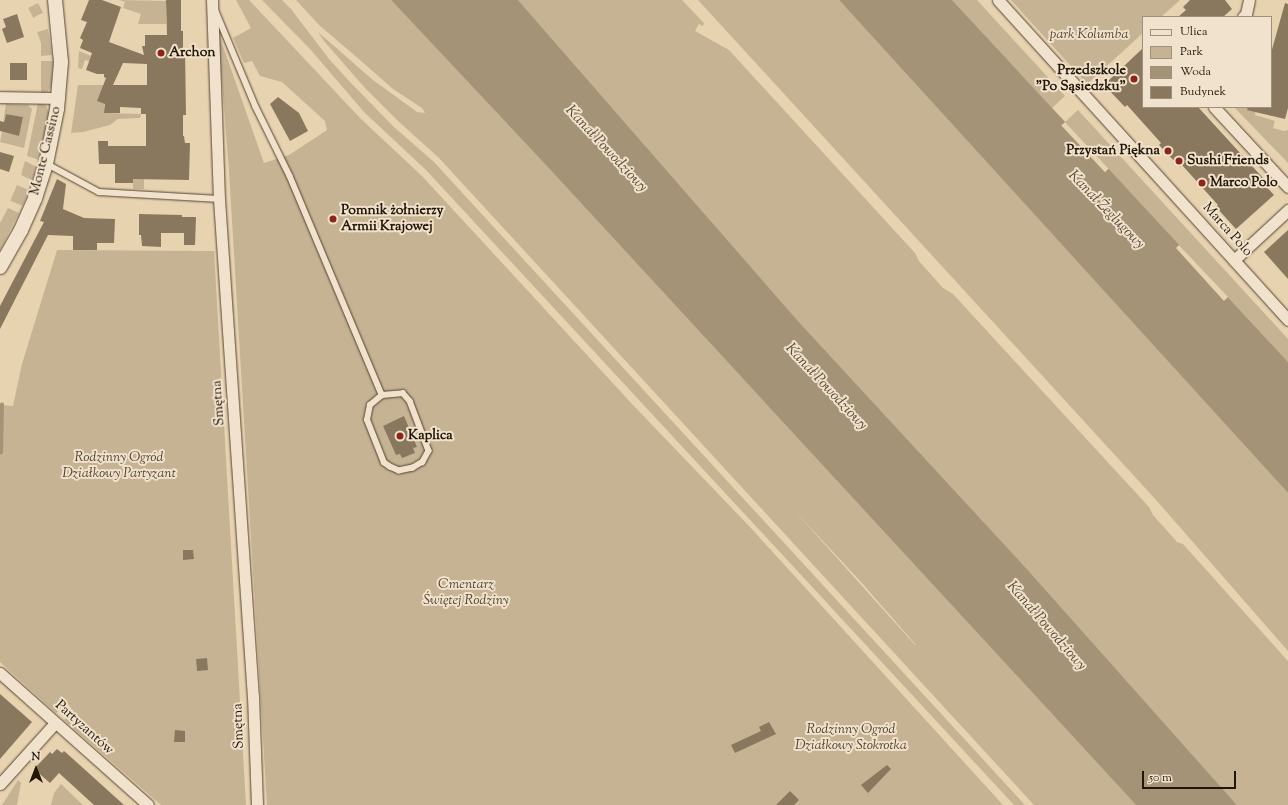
<!DOCTYPE html>
<html>
<head>
<meta charset="utf-8">
<style>
  body { margin:0 }
  #map { position:relative; width:1288px; height:805px; overflow:hidden; background:#e8d3b1; font-family:"Sorts Mill Goudy",serif }
  div>[style] { position:absolute }
  .green>* { inset:0; background:#c6b394; transform-origin:0 0 }
  .water>* { inset:0; background:#a59377 }
  .pier>* { inset:0; background:#e8d3b1; transform-origin:0 0 }
  .stream>* { height:3.5px; margin:-1.75px; padding:0 1.75px; transform-origin:1.75px; border-radius:1.75px; background:#a59377 }
  .building>* { inset:0; background:#89785e; transform-origin:0 0 }
  .roads { filter:drop-shadow(0 0 1px #544530) drop-shadow(0 0 1px #544530) }
  .service>* { height:5.5px; margin:-2.75px; padding:0 2.75px; transform-origin:2.75px; border-radius:2.75px; background:#f0e2cc }
  .minor>* { height:11px; margin:-5.5px; padding:0 5.5px; transform-origin:5.5px; border-radius:5.5px; background:#f0e2cc }
  .tertiary>* { height:14px; margin:-7px; padding:0 7px; transform-origin:7px; border-radius:7px; background:#f0e2cc }
  .dots>* { width:11px; height:11px; translate:-50% -50%; box-sizing:border-box; border:2px solid #f0e2cc; border-radius:50% }
  span { translate:-50% -50%; white-space:nowrap; text-align:center; line-height:1.15; -webkit-text-stroke:4px #f0e2cc; paint-order:stroke }
  .park-label { font-size:14px; color:#534530; font-style:italic }
  .poi-label { font-size:14px; color:#221605; font-weight:700 }
  .left { translate:0 -50%; text-align:left }
  .right { translate:-100% -50%; text-align:right }
  .street-label { font-size:14px; color:#221605 }
  .water-label { font-size:15px; color:#564833; font-style:italic }
  .legend { position:absolute; left:1142px; top:16px; width:130px; height:92px; box-sizing:border-box; background:#f0e2cc; border:1px solid #9e907c; margin:0; padding:5px 7px; list-style:none; font-size:12px; color:#221605 }
  .legend li { display:flex; align-items:center; gap:8px; height:20px }
  .legend b { width:20px; border:1px solid #9e907c }
  .north { position:absolute; left:16px; top:749px; width:40px; height:40px; -webkit-text-stroke:3px #f0e2cc; paint-order:stroke; rotate:0deg; font-size:11px; font-weight:700; line-height:16px; text-align:center; color:#221605 }
  .north::after { content:''; display:block; margin:auto; width:14px; height:18px; background:#221605; clip-path:polygon(50% 0,100% 100%,50% 72%,0 100%) }
  .scale { position:absolute; left:1142px; top:771px; width:94px; height:18px; box-sizing:border-box; border:2px solid #221605; border-top:0; padding-left:5px; font-size:12px; line-height:14px; white-space:nowrap; color:#221605; -webkit-text-stroke:3px #f0e2cc; paint-order:stroke }
</style>
</head>
<body>
<div id="map">
  <div class="green">
    <i style="clip-path:polygon(119px 0,166px 1px,166px 24px,138px 24px,141px 14px,123px 8px,125px 2px)"></i>
    <i style="clip-path:polygon(236px 0,249px 0,361px 119px,422px 176px,633px 405px,750px 527px,1003px 805px,267px 805px,229px 171px,218px 32px,264px 163px,289px 155px,327px 130px,325px 121px,282px 82px,260px 76px,252px 61px,244px 63px,233px 38px,251px 28px)"></i>
    <i style="clip-path:polygon(262px 0,282px 0,291px 9px,329px 59px,350px 82px,394px 127px,434px 162px,1025px 805px,1014px 805px,426px 170px,364px 112px,310px 49px)"></i>
    <i style="clip-path:polygon(evenodd,296px 0,391px 0,544px 163px,1136px 805px,1034px 805px,439px 158px,398px 121px,365px 88px,324px 41px,318px 32px,373px 80px,417px 112px,425px 113px,422px 108px,393px 89px,360px 60px,319px 25px,296px 0,793px 509px,861px 582px,916px 645px,915px 645px,793px 509px)"></i>
    <i style="clip-path:polygon(518px 0,682px 0,704px 23px,703px 26px,699px 24px,695px 31px,729px 50px,915px 253px,919px 261px,943px 288px,953px 294px,1149px 507px,1153px 515px,1177px 542px,1183px 544px,1288px 661px,1288px 805px,1237px 805px,1026px 568px,798px 321px)"></i>
    <i style="clip-path:polygon(698px 0,839px 0,1288px 493px,1288px 651px,1157px 501px)"></i>
    <i style="clip-path:polygon(952px 0,977px 0,1065px 96px,1052px 108px)"></i>
    <i style="clip-path:polygon(1011px 0,1180px 0,1161px 17px,1143px 17px,1143px 33px,1087px 84px)"></i>
    <i style="left:38px;top:3px;width:11px;height:11px;rotate:63deg"></i>
    <i style="clip-path:polygon(48px 29px,52px 55px,41px 56px,41px 43px,37px 32px)"></i>
    <i style="clip-path:polygon(79px 51px,91px 56px,89px 61px,85px 60px,82px 69px,78px 68px)"></i>
    <i style="clip-path:polygon(41px 61px,53px 61px,53px 62px,52px 86px,47px 92px,41px 94px)"></i>
    <i style="clip-path:polygon(78px 85px,103px 85px,105px 113px,141px 114px,140px 118px,118px 119px,110px 125px,83px 132px,71px 133px)"></i>
    <i style="clip-path:polygon(38px 103px,46px 105px,49px 113px,39px 160px,27px 156px)"></i>
    <i style="clip-path:polygon(6px 104px,28px 105px,32px 109px,24px 148px,0 142px,2px 132px,19px 135px,23px 117px,6px 114px,3px 122px)"></i>
    <i style="clip-path:polygon(1256px 107px,1255px 115px,1275px 121px,1273px 128px,1284px 131px,1288px 130px,1288px 163px,1235px 108px)"></i>
    <i style="clip-path:polygon(1078px 110px,1288px 339px,1288px 362px,1065px 122px)"></i>
    <i style="clip-path:polygon(25px 161px,37px 167px,32px 180px,21px 175px)"></i>
    <i style="left:133px;top:165px;width:11px;height:24px"></i>
    <i style="left:17px;top:185px;width:13px;height:17px;rotate:23deg"></i>
    <i style="clip-path:polygon(8px 208px,19px 213px,0 250px,0 223px)"></i>
    <i style="clip-path:polygon(57px 250px,214px 251px,246px 805px,161px 805px,64px 720px,74px 712px,68px 704px,56px 713px,0 662px,0 405px,13px 406px,22px 364px)"></i>
    <i style="clip-path:polygon(18px 780px,21px 783px,17px 805px,2px 805px)"></i>
    <i style="clip-path:polygon(61px 784px,83px 805px,51px 805px,54px 793px)"></i>
  </div>
  <div class="water">
    <i style="clip-path:polygon(391px 0,518px 0,798px 321px,1026px 568px,1237px 805px,1136px 805px,544px 163px)"></i>
    <i style="clip-path:polygon(839px 0,952px 0,1288px 362px,1288px 493px)"></i>
  </div>
  <div class="pier">
    <i style="left:1065px;top:122px;width:64px;height:5px;rotate:47deg"></i>
    <i style="clip-path:polygon(1179px 245px,1228px 297px,1224px 301px,1176px 248px)"></i>
  </div>
  <div class="stream">
    <i style="left:1px;top:453px;width:48px;rotate:-88.8deg"></i>
  </div>
  <div class="building">
    <i style="clip-path:polygon(evenodd,89px 0,102px 0,121px 7px,109px 42px,144px 55px,142px 46px,145px 46px,145px 35px,167px 35px,166px 0,181px 0,181px 31px,183px 31px,183px 49px,185px 49px,186px 115px,183px 115px,183px 136px,184px 136px,185px 143px,190px 143px,189px 180px,133px 179px,133px 183px,115px 183px,115px 164px,99px 164px,98px 141px,108px 141px,108px 146px,146px 146px,146px 114px,141px 114px,141px 108px,120px 107px,120px 113px,104px 113px,105px 104px,97px 101px,106px 78px,104px 77px,104px 74px,97px 74px,86px 70px,92px 53px,80px 48px,83px 40px,80px 38px,87px 22px,81px 20px,89px 0,123px 63px,147px 64px,147px 85px,113px 85px,123px 63px)"></i>
    <i style="clip-path:polygon(1190px 0,1225px 0,1232px 9px,1223px 17px,1178px 17px,1186px 10px,1183px 7px)"></i>
    <i style="clip-path:polygon(1285px 3px,1288px 4px,1288px 108px,1285px 119px,1247px 110px,1248px 107px,1271px 107px,1271px 53px)"></i>
    <i style="clip-path:polygon(17px 14px,24px 37px,7px 43px,2px 29px,6px 27px,3px 19px)"></i>
    <i style="clip-path:polygon(1143px 48px,1143px 107px,1198px 107px,1263px 178px,1260px 180px,1274px 195px,1236px 229px,1216px 207px,1218px 205px,1182px 165px,1180px 167px,1159px 145px,1161px 143px,1127px 105px,1125px 107px,1104px 85px)"></i>
    <i style="left:10px;top:63px;width:17px;height:17px"></i>
    <i style="clip-path:polygon(278px 97px,299px 113px,308px 131px,290px 141px,270px 104px)"></i>
    <i style="clip-path:polygon(6px 114px,23px 117px,19px 136px,0 131px,0 121px,4px 122px)"></i>
    <i style="clip-path:polygon(0 152px,14px 156px,9px 172px,0 169px)"></i>
    <i style="clip-path:polygon(57px 179px,66px 184px,63px 209px,84px 218px,115px 219px,114px 243px,97px 243px,97px 250px,73px 250px,73px 236px,48px 235px,0 329px,0 306px,44px 222px,40px 221px)"></i>
    <i style="clip-path:polygon(139px 214px,182px 215px,182px 217px,196px 217px,195px 245px,184px 245px,184px 233px,161px 233px,161px 247px,142px 246px,141px 235px,139px 235px)"></i>
    <i style="clip-path:polygon(1288px 230px,1288px 279px,1264px 252px)"></i>
    <i style="clip-path:polygon(404px 416px,417px 447px,413px 448px,415px 453px,402px 458px,400px 454px,396px 455px,383px 426px)"></i>
    <i style="clip-path:polygon(183px 550px,193px 550px,194px 559px,183px 560px)"></i>
    <i style="left:207px;top:658px;width:12px;height:11px;rotate:85deg"></i>
    <i style="clip-path:polygon(0 694px,32px 722px,0 759px)"></i>
    <i style="clip-path:polygon(769px 722px,776px 734px,735px 753px,731px 745px,761px 731px,759px 727px)"></i>
    <i style="clip-path:polygon(175px 730px,185px 731px,185px 742px,174px 742px)"></i>
    <i style="clip-path:polygon(57px 749px,62px 753px,64px 751px,72px 758px,124px 805px,94px 805px,59px 773px,50px 783px,34px 769px,50px 752px,52px 754px)"></i>
    <i style="clip-path:polygon(887px 765px,891px 769px,868px 793px,861px 785px)"></i>
    <i style="clip-path:polygon(790px 791px,799px 800px,794px 805px,776px 805px)"></i>
  </div>
  <div class="roads">
    <div class="service">
      <i style="left:215px;top:9px;width:106px;rotate:67.3deg"></i>
      <i style="left:256px;top:107px;width:77px;rotate:63.8deg"></i>
      <i style="left:290px;top:176px;width:238px;rotate:67.2deg"></i>
      <i style="left:47px;top:164px;width:59px;rotate:28.3deg"></i>
      <i style="left:99px;top:192px;width:120px;rotate:3.3deg"></i>
      <i style="left:403px;top:393px;width:11px;rotate:49deg"></i>
      <i style="left:410px;top:401px;width:53px;rotate:69.2deg"></i>
      <i style="left:429px;top:451px;width:13px;rotate:119deg"></i>
      <i style="left:423px;top:462px;width:12px;rotate:149deg"></i>
      <i style="left:413px;top:468px;width:14px;rotate:168deg"></i>
      <i style="left:399px;top:471px;width:10px;rotate:-156deg"></i>
      <i style="left:390px;top:467px;width:7px;rotate:-146deg"></i>
      <i style="left:384px;top:463px;width:46px;rotate:-111.6deg"></i>
      <i style="left:367px;top:420px;width:15px;rotate:-79deg"></i>
      <i style="left:370px;top:405px;width:16px;rotate:-40deg"></i>
      <i style="left:382px;top:395px;width:21px;rotate:-5deg"></i>
    </div>
    <div class="minor">
      <i style="left:212px;top:0;width:199px;rotate:88deg"></i>
      <i style="left:219px;top:199px;width:498px;rotate:86.1deg"></i>
      <i style="left:253px;top:696px;width:109px;rotate:87.9deg"></i>
      <i style="left:998px;top:0;width:432px;rotate:47.8deg"></i>
      <i style="left:1243px;top:17px;width:4px;rotate:-45deg"></i>
      <i style="left:1246px;top:14px;width:14px;rotate:-78deg"></i>
      <i style="left:0;top:97px;width:59px;rotate:1deg"></i>
      <i style="left:1214px;top:107px;width:109px;rotate:47.2deg"></i>
      <i style="left:1234px;top:260px;width:74px;rotate:-42.8deg"></i>
      <i style="left:0;top:673px;width:198px;rotate:41.7deg"></i>
      <i style="left:0;top:784px;width:82px;rotate:-48deg"></i>
    </div>
    <div class="tertiary">
      <i style="left:0;top:267px;width:43px;rotate:-60.4deg"></i>
      <i style="left:21px;top:230px;width:35px;rotate:-66deg"></i>
      <i style="left:35px;top:198px;width:36px;rotate:-72deg"></i>
      <i style="left:46px;top:164px;width:56px;rotate:-78.7deg"></i>
      <i style="left:57px;top:109px;width:47px;rotate:-85.1deg"></i>
      <i style="left:61px;top:62px;width:62px;rotate:-95.5deg"></i>
    </div>
  </div>
  <div class="dots">
    <i style="left:161px;top:53px;background:#8f2418"></i>
    <i style="left:1134px;top:79px;background:#8f2418"></i>
    <i style="left:1168px;top:151px;background:#8f2418"></i>
    <i style="left:1179px;top:161px;background:#8f2418"></i>
    <i style="left:1202px;top:183px;background:#8f2418"></i>
    <i style="left:333px;top:219px;background:#8f2418"></i>
    <i style="left:400px;top:436px;background:#8f2418"></i>
  </div>
  <div class="park-label">
    <span style="left:1089px;top:35px">park Kolumba</span>
    <span style="left:119px;top:466px">Rodzinny Ogród<br>Działkowy Partyzant</span>
    <span style="left:466px;top:593px">Cmentarz<br>Świętej Rodziny</span>
    <span style="left:851px;top:738px">Rodzinny Ogród<br>Działkowy Stokrotka</span>
  </div>
  <div class="poi-label">
    <span class="left" style="left:169px;top:53px">Archon</span>
    <span class="right" style="left:1126px;top:79px">Przedszkole<br>"Po Sąsiedzku"</span>
    <span class="right" style="left:1160px;top:151px">Przystań Piękna</span>
    <span class="left" style="left:1187px;top:161px">Sushi Friends</span>
    <span class="left" style="left:1210px;top:183px">Marco Polo</span>
    <span class="left" style="left:341px;top:219px">Pomnik żołnierzy<br>Armii Krajowej</span>
    <span class="left" style="left:408px;top:436px">Kaplica</span>
  </div>
  <div class="street-label">
    <span style="left:46px;top:151px;rotate:-76deg">Monte Cassino</span>
    <span style="left:1227px;top:230px;rotate:48deg">Marca Polo</span>
    <span style="left:219px;top:403px;rotate:-94deg">Smętna</span>
    <span style="left:239px;top:726px;rotate:-92deg">Smętna</span>
    <span style="left:84px;top:728px;rotate:42deg">Partyzantów</span>
  </div>
  <div class="water-label">
    <span style="left:606px;top:149px;rotate:47deg">Kanał Powodziowy</span>
    <span style="left:1106px;top:210px;rotate:46deg">Kanał Żeglugowy</span>
    <span style="left:826px;top:387px;rotate:47deg">Kanał Powodziowy</span>
    <span style="left:1046px;top:626px;rotate:49deg">Kanał Powodziowy</span>
  </div>
  <ul class="legend">
  <li><b style="height:5px;background:#f0e2cc"></b>Ulica</li>
  <li><b style="height:11px;background:#c6b394"></b>Park</li>
  <li><b style="height:11px;background:#a59377"></b>Woda</li>
  <li><b style="height:11px;background:#89785e"></b>Budynek</li>
  </ul>
  <div class="north">N</div>
  <div class="scale">50 m</div>
</div>
</body>
</html>
